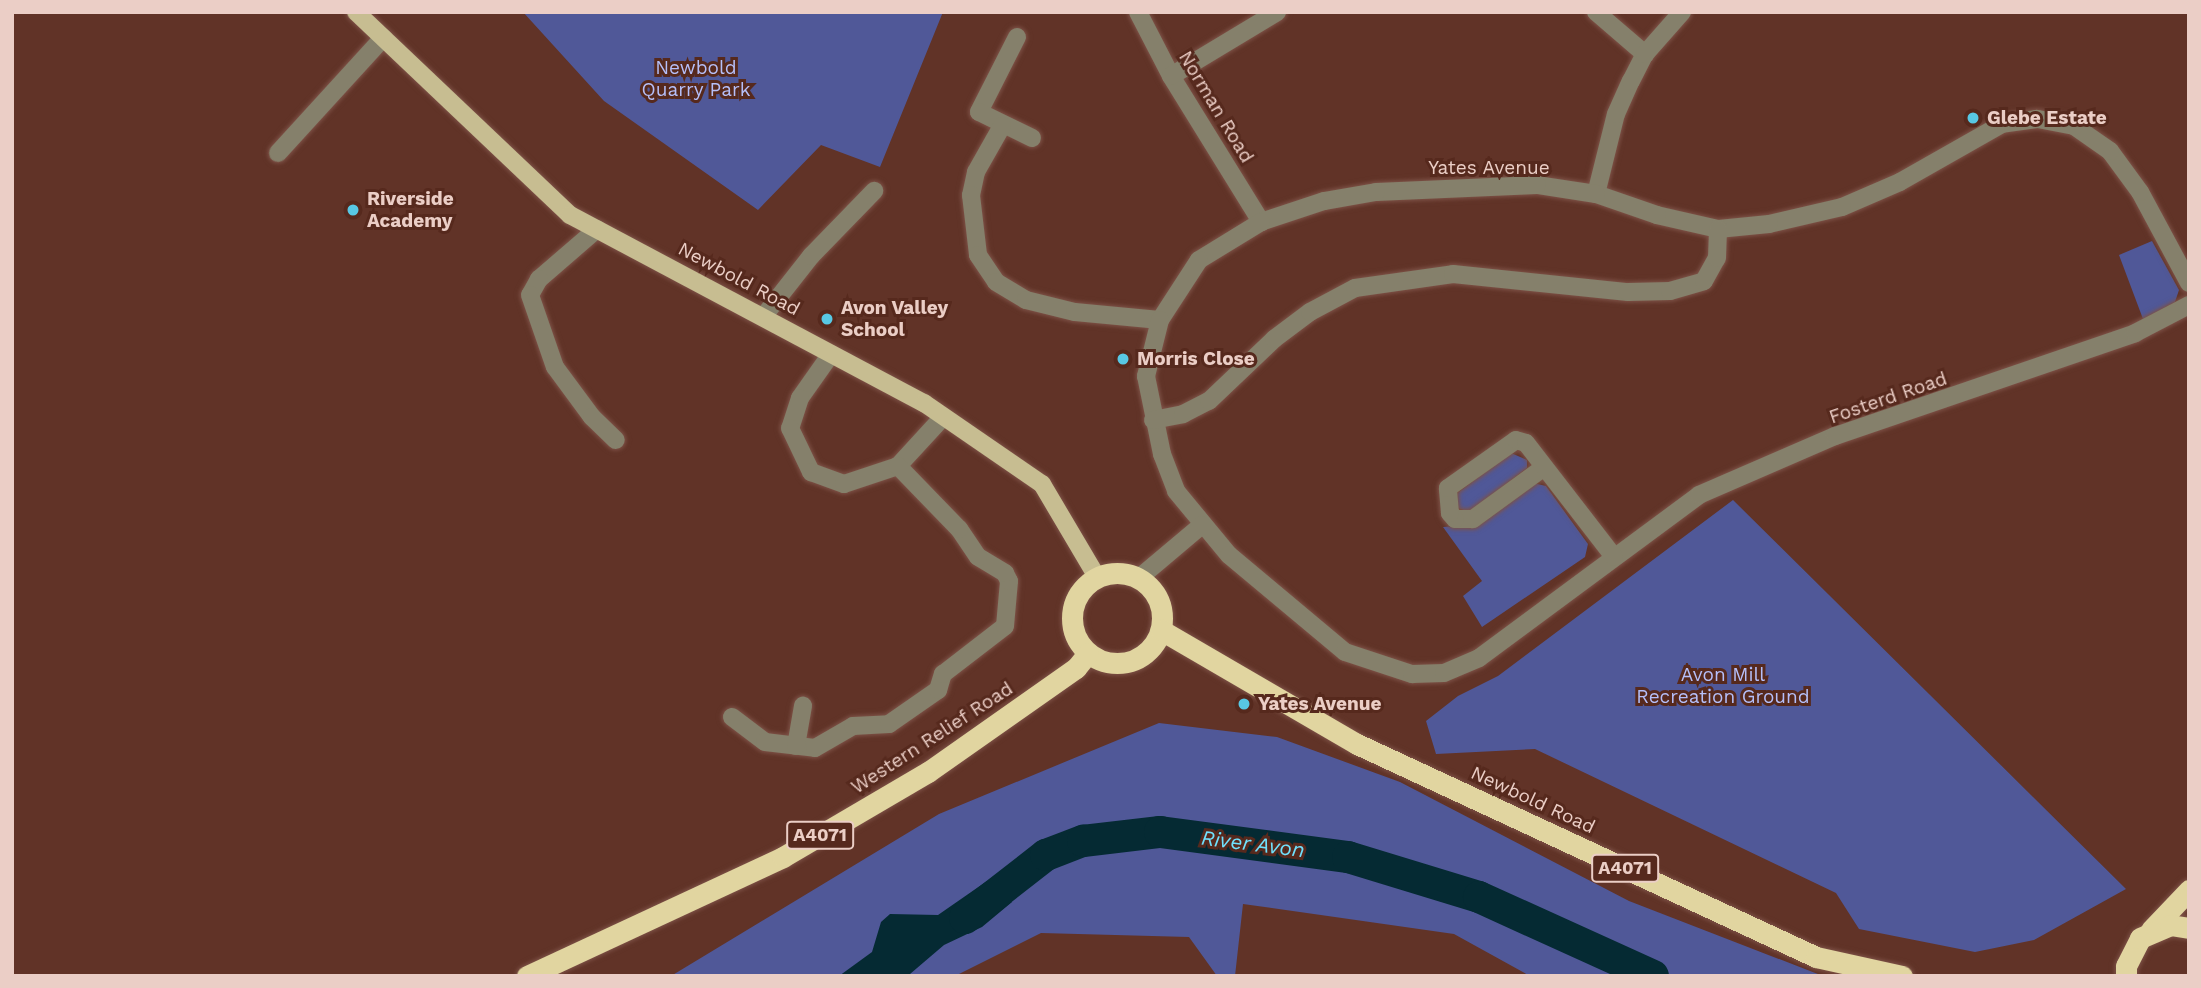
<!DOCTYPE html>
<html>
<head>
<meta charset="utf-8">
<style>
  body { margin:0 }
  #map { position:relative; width:2201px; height:988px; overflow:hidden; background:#613327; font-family:"Work Sans",sans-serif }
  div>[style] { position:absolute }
  .green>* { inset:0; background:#505898 }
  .water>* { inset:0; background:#052a33 }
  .river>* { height:32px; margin:-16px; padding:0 16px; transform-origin:16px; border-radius:16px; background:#052a33 }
  .roads { filter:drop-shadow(0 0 2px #7d5247) drop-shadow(0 0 2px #7d5247) }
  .minor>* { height:18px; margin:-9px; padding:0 9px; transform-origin:9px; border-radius:9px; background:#85806b }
  .major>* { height:18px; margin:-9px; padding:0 9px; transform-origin:9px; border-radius:9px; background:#c7bd91 }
  .highway>* { height:21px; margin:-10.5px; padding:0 10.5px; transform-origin:10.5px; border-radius:10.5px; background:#e1d5a0 }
  .highway>.ring { margin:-10.5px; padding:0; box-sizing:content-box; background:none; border:21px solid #e1d5a0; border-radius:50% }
  .dots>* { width:19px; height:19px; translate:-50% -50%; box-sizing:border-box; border:4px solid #56291d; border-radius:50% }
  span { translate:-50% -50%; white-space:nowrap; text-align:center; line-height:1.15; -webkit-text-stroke:6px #56291d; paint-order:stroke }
  .shield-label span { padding:2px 5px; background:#56291d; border:2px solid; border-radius:5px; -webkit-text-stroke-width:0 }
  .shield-label { font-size:18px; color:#ebcec6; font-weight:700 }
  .park-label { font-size:19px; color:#b5bff9 }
  .street-label { font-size:19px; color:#ebcec6 }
  .poi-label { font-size:19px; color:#ebcec6; font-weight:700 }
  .left { translate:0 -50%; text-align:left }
  .water-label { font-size:21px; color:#70e2fe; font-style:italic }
  .frame { position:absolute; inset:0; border:14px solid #ebcec6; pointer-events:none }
</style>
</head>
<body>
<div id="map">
  <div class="green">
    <i style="clip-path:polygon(523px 12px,943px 12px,880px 167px,821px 145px,758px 210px,604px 101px)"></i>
    <i style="clip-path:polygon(2152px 241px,2179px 290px,2175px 302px,2143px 319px,2119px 255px)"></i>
    <i style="clip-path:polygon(1511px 453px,1527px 460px,1527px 468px,1469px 512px,1455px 507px,1456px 494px)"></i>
    <i style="clip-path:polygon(1533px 483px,1546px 486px,1588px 544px,1585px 557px,1482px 627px,1463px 596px,1482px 581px,1443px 527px,1479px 524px)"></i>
    <i style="clip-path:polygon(1733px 500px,2126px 889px,2034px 940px,1975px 952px,1859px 929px,1836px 893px,1535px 749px,1436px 754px,1426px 721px,1458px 696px,1498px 676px)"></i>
    <i style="clip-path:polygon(1159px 723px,1277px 737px,1400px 782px,1629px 901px,1823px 976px,1530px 976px,1454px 934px,1243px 904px,1235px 976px,1217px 976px,1189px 937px,1041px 933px,955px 976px,671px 976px,939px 814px)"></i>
  </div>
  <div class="water">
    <i style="clip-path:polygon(987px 881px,1012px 902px,982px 927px,944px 945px,910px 974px,839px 976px,872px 952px,881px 922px,890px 914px,938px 915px)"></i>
  </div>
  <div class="river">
    <i style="left:965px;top:918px;width:103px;rotate:-37.9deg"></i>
    <i style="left:1046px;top:855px;width:40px;rotate:-21deg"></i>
    <i style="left:1083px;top:841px;width:78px;rotate:-6.7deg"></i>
    <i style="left:1160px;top:832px;width:190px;rotate:7.6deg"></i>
    <i style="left:1348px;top:857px;width:137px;rotate:17deg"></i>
    <i style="left:1479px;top:897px;width:191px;rotate:24.4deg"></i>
  </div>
  <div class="roads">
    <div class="minor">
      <i style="left:1138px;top:12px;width:72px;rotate:62.7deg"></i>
      <i style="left:1171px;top:76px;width:172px;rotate:58.3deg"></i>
      <i style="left:1596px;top:12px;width:65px;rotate:40.6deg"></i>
      <i style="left:1017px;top:37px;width:84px;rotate:116.9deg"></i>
      <i style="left:979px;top:112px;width:59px;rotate:26.1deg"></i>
      <i style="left:1171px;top:76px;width:124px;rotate:-31.1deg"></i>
      <i style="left:1002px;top:126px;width:53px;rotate:119.5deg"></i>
      <i style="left:976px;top:172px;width:24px;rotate:102deg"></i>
      <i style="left:971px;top:195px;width:60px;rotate:83.3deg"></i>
      <i style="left:978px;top:255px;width:32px;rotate:56deg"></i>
      <i style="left:996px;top:282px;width:35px;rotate:31deg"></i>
      <i style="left:1026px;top:300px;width:50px;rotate:13.8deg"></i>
      <i style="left:1075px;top:312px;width:85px;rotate:5.4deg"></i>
      <i style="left:278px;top:153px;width:156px;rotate:-47.6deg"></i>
      <i style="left:1596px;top:194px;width:82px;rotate:-76deg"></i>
      <i style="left:1616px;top:114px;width:36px;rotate:-66deg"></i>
      <i style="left:1631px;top:81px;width:30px;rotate:-63deg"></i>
      <i style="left:1645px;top:54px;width:56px;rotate:-48.6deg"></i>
      <i style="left:597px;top:229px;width:77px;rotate:139.2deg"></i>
      <i style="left:539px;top:279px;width:18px;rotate:119deg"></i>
      <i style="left:530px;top:295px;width:76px;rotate:70.9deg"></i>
      <i style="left:555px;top:367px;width:62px;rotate:53.5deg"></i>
      <i style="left:592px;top:417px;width:33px;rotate:44deg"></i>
      <i style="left:2189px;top:283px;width:103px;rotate:-118.3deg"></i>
      <i style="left:2140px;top:192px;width:51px;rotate:-126.2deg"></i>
      <i style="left:2110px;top:151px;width:44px;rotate:-145.2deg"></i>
      <i style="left:2074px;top:126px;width:38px;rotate:-169deg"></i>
      <i style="left:2037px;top:119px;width:35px;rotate:172deg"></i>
      <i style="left:2002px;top:124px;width:117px;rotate:150.4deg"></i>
      <i style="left:1900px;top:182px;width:63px;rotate:156.7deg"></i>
      <i style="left:1842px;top:207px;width:75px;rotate:166.9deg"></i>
      <i style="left:1769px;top:224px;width:51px;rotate:174.4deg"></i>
      <i style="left:1718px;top:229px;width:63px;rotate:-167.1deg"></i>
      <i style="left:1657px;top:215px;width:65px;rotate:-161deg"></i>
      <i style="left:1596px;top:194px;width:60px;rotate:-171.3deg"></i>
      <i style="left:1537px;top:185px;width:161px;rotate:177.5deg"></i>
      <i style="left:1376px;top:192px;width:53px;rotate:170.2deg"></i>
      <i style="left:1324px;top:201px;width:66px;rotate:161.6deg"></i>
      <i style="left:1261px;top:222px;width:73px;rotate:148.5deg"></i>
      <i style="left:1199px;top:260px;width:72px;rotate:123deg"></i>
      <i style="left:1160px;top:320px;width:58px;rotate:104deg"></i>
      <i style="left:1146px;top:376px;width:80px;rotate:78.4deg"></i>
      <i style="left:1162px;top:454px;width:40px;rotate:69deg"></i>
      <i style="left:1176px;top:491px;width:83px;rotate:50.4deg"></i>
      <i style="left:1229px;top:555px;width:151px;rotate:39.9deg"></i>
      <i style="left:1345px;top:652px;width:71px;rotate:18.2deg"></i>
      <i style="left:1412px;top:674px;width:32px;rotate:-2deg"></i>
      <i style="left:1444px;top:673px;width:38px;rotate:-23deg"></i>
      <i style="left:1479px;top:658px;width:274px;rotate:-36.5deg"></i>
      <i style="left:1699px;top:495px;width:148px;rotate:-23.5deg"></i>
      <i style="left:1835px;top:436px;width:317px;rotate:-18.9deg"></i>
      <i style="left:2135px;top:333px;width:61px;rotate:-27.4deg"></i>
      <i style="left:763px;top:317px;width:78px;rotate:-51.8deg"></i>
      <i style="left:811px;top:256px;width:91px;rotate:-45.9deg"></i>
      <i style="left:831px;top:354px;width:54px;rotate:125.2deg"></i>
      <i style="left:800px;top:398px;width:32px;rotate:108deg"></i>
      <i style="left:790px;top:428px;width:49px;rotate:64.5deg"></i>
      <i style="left:811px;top:472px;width:35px;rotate:20deg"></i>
      <i style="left:844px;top:484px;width:57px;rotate:-18.4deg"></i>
      <i style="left:898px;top:466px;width:67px;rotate:-47.4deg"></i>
      <i style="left:1153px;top:420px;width:31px;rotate:-11deg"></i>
      <i style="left:1183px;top:414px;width:29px;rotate:-27deg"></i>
      <i style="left:1209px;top:401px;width:90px;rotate:-43.6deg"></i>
      <i style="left:1274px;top:339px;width:45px;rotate:-36.9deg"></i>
      <i style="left:1310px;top:312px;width:51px;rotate:-28.1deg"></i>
      <i style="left:1355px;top:288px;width:99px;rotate:-8.1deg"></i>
      <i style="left:1453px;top:274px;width:176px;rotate:5.9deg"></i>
      <i style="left:1628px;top:292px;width:42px;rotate:-1.4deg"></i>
      <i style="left:1670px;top:291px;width:35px;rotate:-16deg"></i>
      <i style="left:1704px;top:281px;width:26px;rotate:-61deg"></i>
      <i style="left:1717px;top:258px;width:29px;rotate:-88deg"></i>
      <i style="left:1543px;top:468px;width:87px;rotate:143.9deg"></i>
      <i style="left:1473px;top:519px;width:18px;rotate:180deg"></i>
      <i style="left:1455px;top:519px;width:8px;rotate:-130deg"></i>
      <i style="left:1450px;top:513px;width:25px;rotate:-95deg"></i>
      <i style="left:1448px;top:488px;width:83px;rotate:-35.2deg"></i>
      <i style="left:1516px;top:440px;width:10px;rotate:17deg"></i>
      <i style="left:1526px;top:443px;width:144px;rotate:52.3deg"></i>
      <i style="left:1139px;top:578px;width:82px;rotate:-40.1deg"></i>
      <i style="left:732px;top:717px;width:41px;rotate:37.1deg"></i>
      <i style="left:765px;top:742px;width:50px;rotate:6.8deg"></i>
      <i style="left:815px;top:748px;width:44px;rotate:-30.1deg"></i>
      <i style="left:853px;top:726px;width:36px;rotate:-3deg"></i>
      <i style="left:889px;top:724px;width:60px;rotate:-34.8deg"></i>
      <i style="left:938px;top:690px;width:17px;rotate:-73deg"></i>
      <i style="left:943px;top:674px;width:78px;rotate:-37.7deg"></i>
      <i style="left:1005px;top:626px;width:45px;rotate:-84.9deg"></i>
      <i style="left:1009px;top:581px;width:9px;rotate:-117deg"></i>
      <i style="left:1005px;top:573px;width:31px;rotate:-149deg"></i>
      <i style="left:978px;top:557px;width:34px;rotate:-124deg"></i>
      <i style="left:959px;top:529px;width:88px;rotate:-134.1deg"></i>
      <i style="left:796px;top:746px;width:41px;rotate:-80.1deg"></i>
    </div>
    <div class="major">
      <i style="left:356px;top:12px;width:295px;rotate:43.5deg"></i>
      <i style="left:570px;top:215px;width:401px;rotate:28deg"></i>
      <i style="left:924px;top:403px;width:143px;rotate:34.5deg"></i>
      <i style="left:1042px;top:484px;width:108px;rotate:59.4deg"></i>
    </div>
    <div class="highway">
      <i class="ring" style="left:1072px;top:573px;width:69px;height:69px"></i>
      <i style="left:1161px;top:630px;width:227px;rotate:30.2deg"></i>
      <i style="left:1357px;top:744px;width:506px;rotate:24.89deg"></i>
      <i style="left:1816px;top:957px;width:88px;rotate:12.5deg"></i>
      <i style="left:2151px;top:930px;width:55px;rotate:-46.5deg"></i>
      <i style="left:527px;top:976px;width:282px;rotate:-24.9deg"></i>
      <i style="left:783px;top:857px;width:168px;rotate:-30.4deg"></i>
      <i style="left:928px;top:772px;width:181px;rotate:-35.1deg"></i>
      <i style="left:1076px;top:668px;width:19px;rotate:-51deg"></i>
      <i style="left:2126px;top:976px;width:10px;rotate:-90deg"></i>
      <i style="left:2126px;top:966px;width:31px;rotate:-63deg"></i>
      <i style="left:2140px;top:938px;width:33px;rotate:-23deg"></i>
      <i style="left:2170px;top:925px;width:19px;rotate:9deg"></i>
    </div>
  </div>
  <div class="dots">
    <i style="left:1973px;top:118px;background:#58c8e4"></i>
    <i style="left:353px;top:210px;background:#58c8e4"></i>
    <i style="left:827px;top:319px;background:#58c8e4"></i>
    <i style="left:1123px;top:359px;background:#58c8e4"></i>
    <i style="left:1244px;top:704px;background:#58c8e4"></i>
  </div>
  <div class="shield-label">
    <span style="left:820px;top:835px">A4071</span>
    <span style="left:1625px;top:868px">A4071</span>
  </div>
  <div class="park-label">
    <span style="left:696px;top:79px">Newbold<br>Quarry Park</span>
    <span style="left:1723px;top:686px">Avon Mill<br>Recreation Ground</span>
  </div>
  <div class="street-label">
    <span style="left:1216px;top:107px;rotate:59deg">Norman Road</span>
    <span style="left:1489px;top:168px">Yates Avenue</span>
    <span style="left:739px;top:279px;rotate:28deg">Newbold Road</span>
    <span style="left:1888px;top:398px;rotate:-19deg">Fosterd Road</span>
    <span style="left:932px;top:738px;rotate:-33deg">Western Relief Road</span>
    <span style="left:1533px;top:800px;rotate:25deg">Newbold Road</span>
  </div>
  <div class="poi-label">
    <span class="left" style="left:1987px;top:118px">Glebe Estate</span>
    <span class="left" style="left:367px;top:210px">Riverside<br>Academy</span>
    <span class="left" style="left:841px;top:319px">Avon Valley<br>School</span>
    <span class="left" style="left:1137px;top:359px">Morris Close</span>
    <span class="left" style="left:1258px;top:704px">Yates Avenue</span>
  </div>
  <div class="water-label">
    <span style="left:1253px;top:844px;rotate:7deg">River Avon</span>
  </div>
  <div class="frame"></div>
</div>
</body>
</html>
